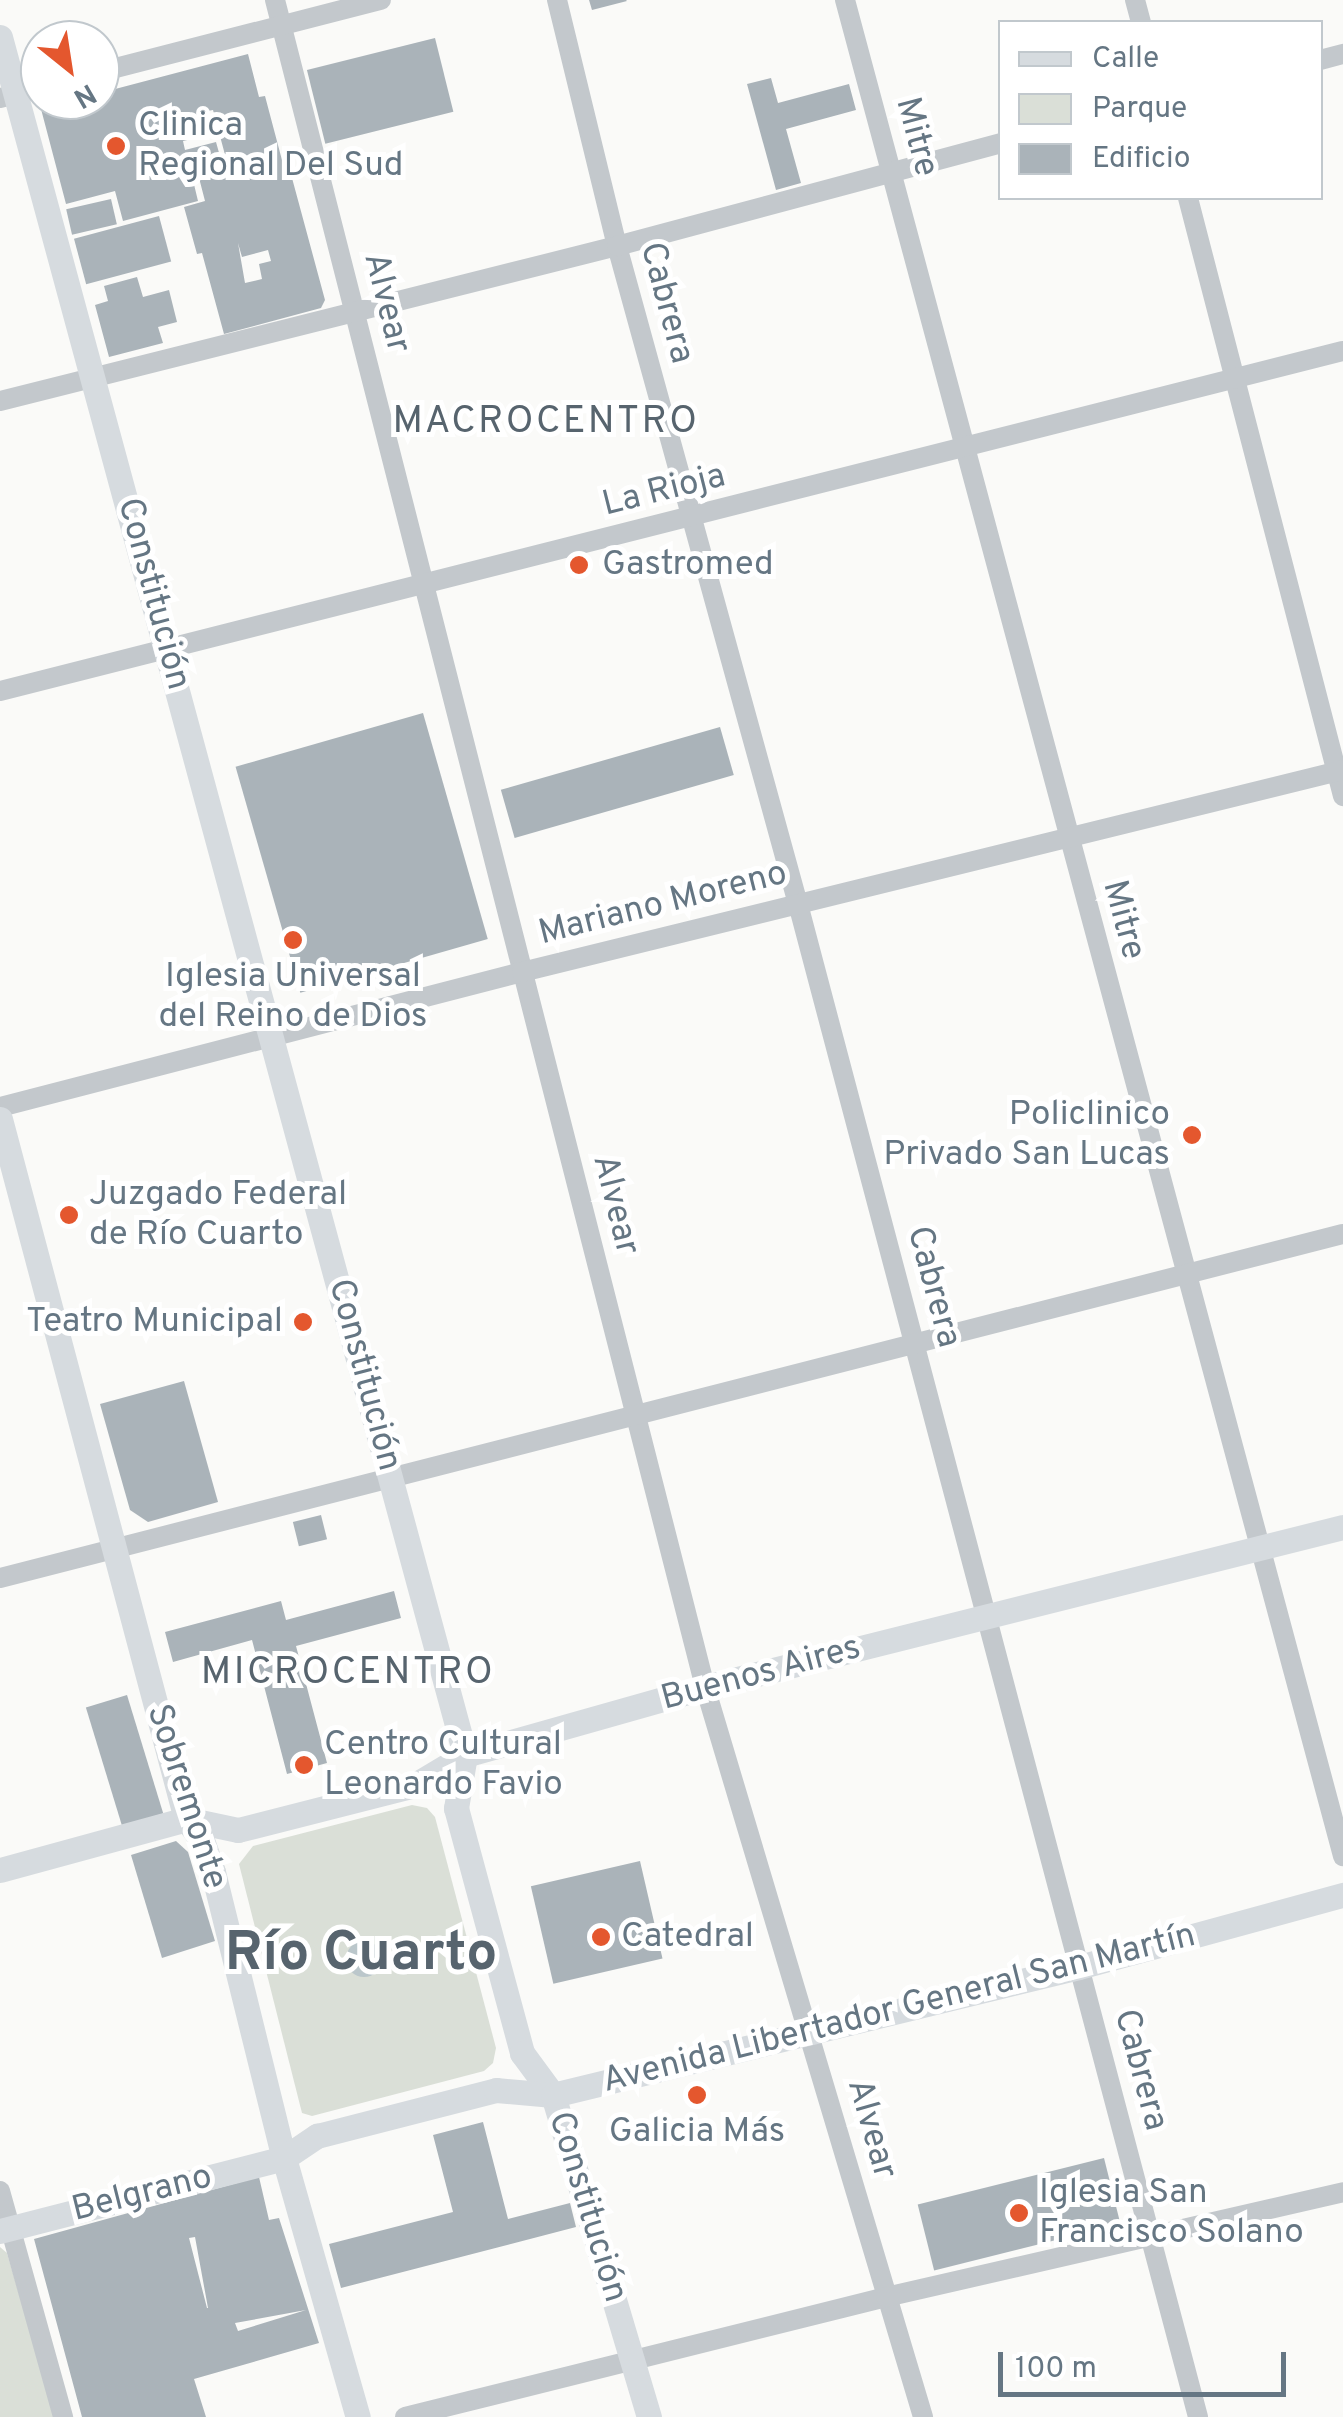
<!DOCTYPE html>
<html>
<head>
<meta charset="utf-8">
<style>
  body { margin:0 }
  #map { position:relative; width:1343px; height:2417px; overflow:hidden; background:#fafaf8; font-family:Overpass,sans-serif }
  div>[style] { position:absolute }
  .green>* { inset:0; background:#dadfd7 }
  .water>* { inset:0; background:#bbc7cb }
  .round { border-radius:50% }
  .building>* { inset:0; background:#aab3b9; transform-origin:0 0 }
  .minor>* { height:20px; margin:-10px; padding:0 10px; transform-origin:10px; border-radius:10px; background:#c3c8cc }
  .major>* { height:25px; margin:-12.5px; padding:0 12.5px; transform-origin:12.5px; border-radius:12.5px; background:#d6dbdf }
  .dots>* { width:28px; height:28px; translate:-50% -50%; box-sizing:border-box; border:5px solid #fff; border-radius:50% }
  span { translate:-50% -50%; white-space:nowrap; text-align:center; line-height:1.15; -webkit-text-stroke:10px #fff; paint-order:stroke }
  .poi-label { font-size:35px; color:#657683 }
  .left { translate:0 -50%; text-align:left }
  .right { translate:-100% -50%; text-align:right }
  .street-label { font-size:35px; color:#657683 }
  .neighbourhood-label { font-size:38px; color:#57646e; letter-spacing:2.5px }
  .town-label { font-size:55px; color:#57646e; font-weight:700 }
  .legend { position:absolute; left:998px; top:20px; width:325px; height:180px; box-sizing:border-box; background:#fff; border:2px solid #c1c8cd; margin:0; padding:12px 18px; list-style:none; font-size:30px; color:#657683 }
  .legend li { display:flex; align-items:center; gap:20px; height:50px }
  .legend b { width:50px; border:2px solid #c1c8cd }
  .north { position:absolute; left:20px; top:20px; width:100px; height:100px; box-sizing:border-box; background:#fff; border:2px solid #c1c8cd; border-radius:50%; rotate:150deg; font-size:28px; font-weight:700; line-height:40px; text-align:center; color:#657683 }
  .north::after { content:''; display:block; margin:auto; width:35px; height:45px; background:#e4572e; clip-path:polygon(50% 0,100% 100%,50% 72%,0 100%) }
  .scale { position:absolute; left:998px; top:2352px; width:288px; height:45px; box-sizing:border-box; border:5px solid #657683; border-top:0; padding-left:12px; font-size:30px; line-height:35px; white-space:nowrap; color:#657683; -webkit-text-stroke:8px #fff; paint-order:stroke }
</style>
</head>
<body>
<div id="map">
  <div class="green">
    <i style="clip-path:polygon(412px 1805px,427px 1808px,435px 1817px,496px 2048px,493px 2063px,484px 2071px,312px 2116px,302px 2113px,239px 1864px,253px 1846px)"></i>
    <i style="clip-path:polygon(0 2247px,7px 2253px,55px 2417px,0 2417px)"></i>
  </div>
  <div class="water">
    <i class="round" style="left:346px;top:1941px;width:36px;height:36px"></i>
  </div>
  <div class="building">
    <i style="clip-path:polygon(589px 0,626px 0,627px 1px,592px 10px)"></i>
    <i style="left:435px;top:38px;width:76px;height:132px;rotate:76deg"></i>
    <i style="clip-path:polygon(evenodd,248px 54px,259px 97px,265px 96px,287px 179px,292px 178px,325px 300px,321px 308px,224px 334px,202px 253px,197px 254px,184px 207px,205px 201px,198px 174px,192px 176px,198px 201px,123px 221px,115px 191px,66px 204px,41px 109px,74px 100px,100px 100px,100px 93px,248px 54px,213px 110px,228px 166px,223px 167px,216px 142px,185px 150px,183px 141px,208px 135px,202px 112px,213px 110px,248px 54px,238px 243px,242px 257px,268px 250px,271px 261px,259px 264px,262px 279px,245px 283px,238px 243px)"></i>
    <i style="clip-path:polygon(771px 78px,778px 103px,849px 84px,856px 110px,786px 129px,801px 183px,776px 190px,747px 84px)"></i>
    <i style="left:111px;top:199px;width:26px;height:46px;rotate:77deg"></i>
    <i style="left:159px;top:216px;width:47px;height:88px;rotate:75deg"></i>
    <i style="clip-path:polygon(137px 277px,143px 297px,169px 290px,177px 322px,158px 327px,163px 343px,109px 357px,95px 305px,108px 301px,104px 286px)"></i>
    <i style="left:423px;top:713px;width:235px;height:195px;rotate:74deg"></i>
    <i style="left:720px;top:727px;width:50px;height:228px;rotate:74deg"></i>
    <i style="clip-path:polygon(184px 1381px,218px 1502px,148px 1522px,130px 1510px,100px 1404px)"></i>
    <i style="left:321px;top:1515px;width:25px;height:29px;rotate:76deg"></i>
    <i style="clip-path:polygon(394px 1591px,401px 1618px,296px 1646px,327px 1763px,287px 1774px,252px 1640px,173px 1662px,165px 1632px,281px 1601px,286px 1620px)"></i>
    <i style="left:127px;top:1695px;width:124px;height:43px;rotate:73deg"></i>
    <i style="clip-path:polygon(176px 1841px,188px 1852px,215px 1941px,162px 1958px,131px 1855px)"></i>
    <i style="left:640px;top:1861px;width:100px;height:112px;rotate:77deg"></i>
    <i style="clip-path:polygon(483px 2122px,508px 2219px,570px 2203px,576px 2227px,341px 2288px,329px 2244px,453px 2212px,433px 2135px)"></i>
    <i style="left:1104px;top:2158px;width:68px;height:192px;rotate:76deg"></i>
    <i style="clip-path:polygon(evenodd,259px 2177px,269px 2220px,279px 2218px,319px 2343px,194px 2379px,206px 2417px,82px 2417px,34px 2239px,259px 2177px,195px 2237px,208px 2308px,207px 2308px,189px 2238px,195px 2237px,259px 2177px,306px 2310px,238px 2331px,235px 2323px,306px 2310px)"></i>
  </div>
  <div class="minor">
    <i style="left:275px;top:0;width:1741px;rotate:75.7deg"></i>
    <i style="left:705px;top:1687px;width:762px;rotate:73.37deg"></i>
    <i style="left:557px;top:0;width:253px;rotate:76.3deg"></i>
    <i style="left:617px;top:246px;width:682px;rotate:74.62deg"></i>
    <i style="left:798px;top:904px;width:1565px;rotate:75.19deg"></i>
    <i style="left:845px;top:0;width:1922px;rotate:74.98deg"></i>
    <i style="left:1135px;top:0;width:23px;rotate:75deg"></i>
    <i style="left:1320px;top:60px;width:24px;rotate:-15deg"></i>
    <i style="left:100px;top:72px;width:290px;rotate:-14.4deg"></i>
    <i style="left:0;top:98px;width:41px;rotate:-14deg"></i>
    <i style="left:1188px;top:198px;width:618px;rotate:75.47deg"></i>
    <i style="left:0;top:401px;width:636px;rotate:-14.1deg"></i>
    <i style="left:617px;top:246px;width:398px;rotate:-15deg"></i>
    <i style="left:0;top:691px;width:1385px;rotate:-14.21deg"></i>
    <i style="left:0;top:1107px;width:539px;rotate:-14.5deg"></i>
    <i style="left:522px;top:972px;width:845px;rotate:-13.82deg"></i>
    <i style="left:0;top:1578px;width:1386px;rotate:-14.37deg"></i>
    <i style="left:0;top:2191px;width:235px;rotate:74.4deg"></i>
    <i style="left:405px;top:2417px;width:496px;rotate:-14deg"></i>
    <i style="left:886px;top:2297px;width:469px;rotate:-12.9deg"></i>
  </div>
  <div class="major">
    <i style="left:0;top:37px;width:1780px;rotate:74.85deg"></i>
    <i style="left:465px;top:1755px;width:54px;rotate:99.6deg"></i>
    <i style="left:456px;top:1808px;width:254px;rotate:74.9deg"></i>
    <i style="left:522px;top:2053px;width:52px;rotate:53.6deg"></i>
    <i style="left:553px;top:2095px;width:336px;rotate:73.4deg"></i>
    <i style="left:0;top:1119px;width:724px;rotate:75.12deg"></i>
    <i style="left:186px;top:1819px;width:26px;rotate:53deg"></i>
    <i style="left:202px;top:1840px;width:34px;rotate:71deg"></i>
    <i style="left:213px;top:1872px;width:295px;rotate:76.1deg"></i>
    <i style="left:284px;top:2158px;width:269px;rotate:74.1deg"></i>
    <i style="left:0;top:1870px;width:193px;rotate:-15.3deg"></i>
    <i style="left:186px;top:1819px;width:53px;rotate:11.9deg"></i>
    <i style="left:238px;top:1830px;width:183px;rotate:-14.3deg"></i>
    <i style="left:415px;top:1785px;width:58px;rotate:-31deg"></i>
    <i style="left:465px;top:1755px;width:249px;rotate:-15.8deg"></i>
    <i style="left:705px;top:1687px;width:658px;rotate:-14.08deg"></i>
    <i style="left:0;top:2231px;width:293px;rotate:-14.4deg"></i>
    <i style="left:284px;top:2158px;width:40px;rotate:-34deg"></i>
    <i style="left:317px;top:2136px;width:185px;rotate:-14.4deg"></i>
    <i style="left:496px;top:2090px;width:57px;rotate:5deg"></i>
    <i style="left:553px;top:2095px;width:541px;rotate:-13.68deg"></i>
    <i style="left:1079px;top:1967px;width:274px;rotate:-15.3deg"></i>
  </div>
  <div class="dots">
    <i style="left:116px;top:146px;background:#e4572e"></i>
    <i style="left:579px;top:565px;background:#e4572e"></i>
    <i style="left:293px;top:940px;background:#e4572e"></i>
    <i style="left:1192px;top:1135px;background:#e4572e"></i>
    <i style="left:69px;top:1215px;background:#e4572e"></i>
    <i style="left:303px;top:1322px;background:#e4572e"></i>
    <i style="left:304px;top:1765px;background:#e4572e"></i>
    <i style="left:601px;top:1937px;background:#e4572e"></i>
    <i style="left:697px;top:2095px;background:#e4572e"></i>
    <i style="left:1019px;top:2213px;background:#e4572e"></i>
  </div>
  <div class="poi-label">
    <span class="left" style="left:138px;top:146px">Clinica<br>Regional Del Sud</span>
    <span class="left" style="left:602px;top:565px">Gastromed</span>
    <span style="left:293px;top:997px">Iglesia Universal<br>del Reino de Dios</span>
    <span class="right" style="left:1170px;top:1135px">Policlinico<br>Privado San Lucas</span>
    <span class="left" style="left:89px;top:1215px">Juzgado Federal<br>de Río Cuarto</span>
    <span class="right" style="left:283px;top:1322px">Teatro Municipal</span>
    <span class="left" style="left:324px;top:1765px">Centro Cultural<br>Leonardo Favio</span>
    <span class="left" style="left:621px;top:1937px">Catedral</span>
    <span style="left:697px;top:2132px">Galicia Más</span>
    <span class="left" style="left:1039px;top:2213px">Iglesia San<br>Francisco Solano</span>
  </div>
  <div class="street-label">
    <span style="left:916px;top:137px;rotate:75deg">Mitre</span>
    <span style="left:386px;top:303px;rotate:76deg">Alvear</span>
    <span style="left:666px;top:303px;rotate:75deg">Cabrera</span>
    <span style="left:664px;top:491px;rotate:-14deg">La Rioja</span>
    <span style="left:153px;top:594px;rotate:75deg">Constitución</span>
    <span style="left:663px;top:904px;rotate:-14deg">Mariano Moreno</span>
    <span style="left:1123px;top:920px;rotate:75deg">Mitre</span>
    <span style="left:615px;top:1205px;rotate:76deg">Alvear</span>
    <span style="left:933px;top:1287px;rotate:75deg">Cabrera</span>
    <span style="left:364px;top:1375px;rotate:75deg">Constitución</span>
    <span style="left:761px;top:1674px;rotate:-15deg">Buenos Aires</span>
    <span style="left:186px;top:1797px;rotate:72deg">Sobremonte</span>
    <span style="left:899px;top:2009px;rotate:-14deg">Avenida Libertador General San Martín</span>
    <span style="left:1140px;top:2070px;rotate:75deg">Cabrera</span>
    <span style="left:871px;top:2129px;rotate:74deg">Alvear</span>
    <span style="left:142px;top:2194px;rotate:-14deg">Belgrano</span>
    <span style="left:587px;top:2207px;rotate:73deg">Constitución</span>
  </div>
  <div class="neighbourhood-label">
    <span style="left:546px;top:423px">MACROCENTRO</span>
    <span style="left:348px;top:1674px">MICROCENTRO</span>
  </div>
  <div class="town-label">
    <span style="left:361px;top:1956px">Río Cuarto</span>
  </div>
  <ul class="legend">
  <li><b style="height:12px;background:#d6dbdf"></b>Calle</li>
  <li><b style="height:28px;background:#dadfd7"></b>Parque</li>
  <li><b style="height:28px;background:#aab3b9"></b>Edificio</li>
  </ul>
  <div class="north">N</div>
  <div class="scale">100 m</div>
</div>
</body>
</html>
